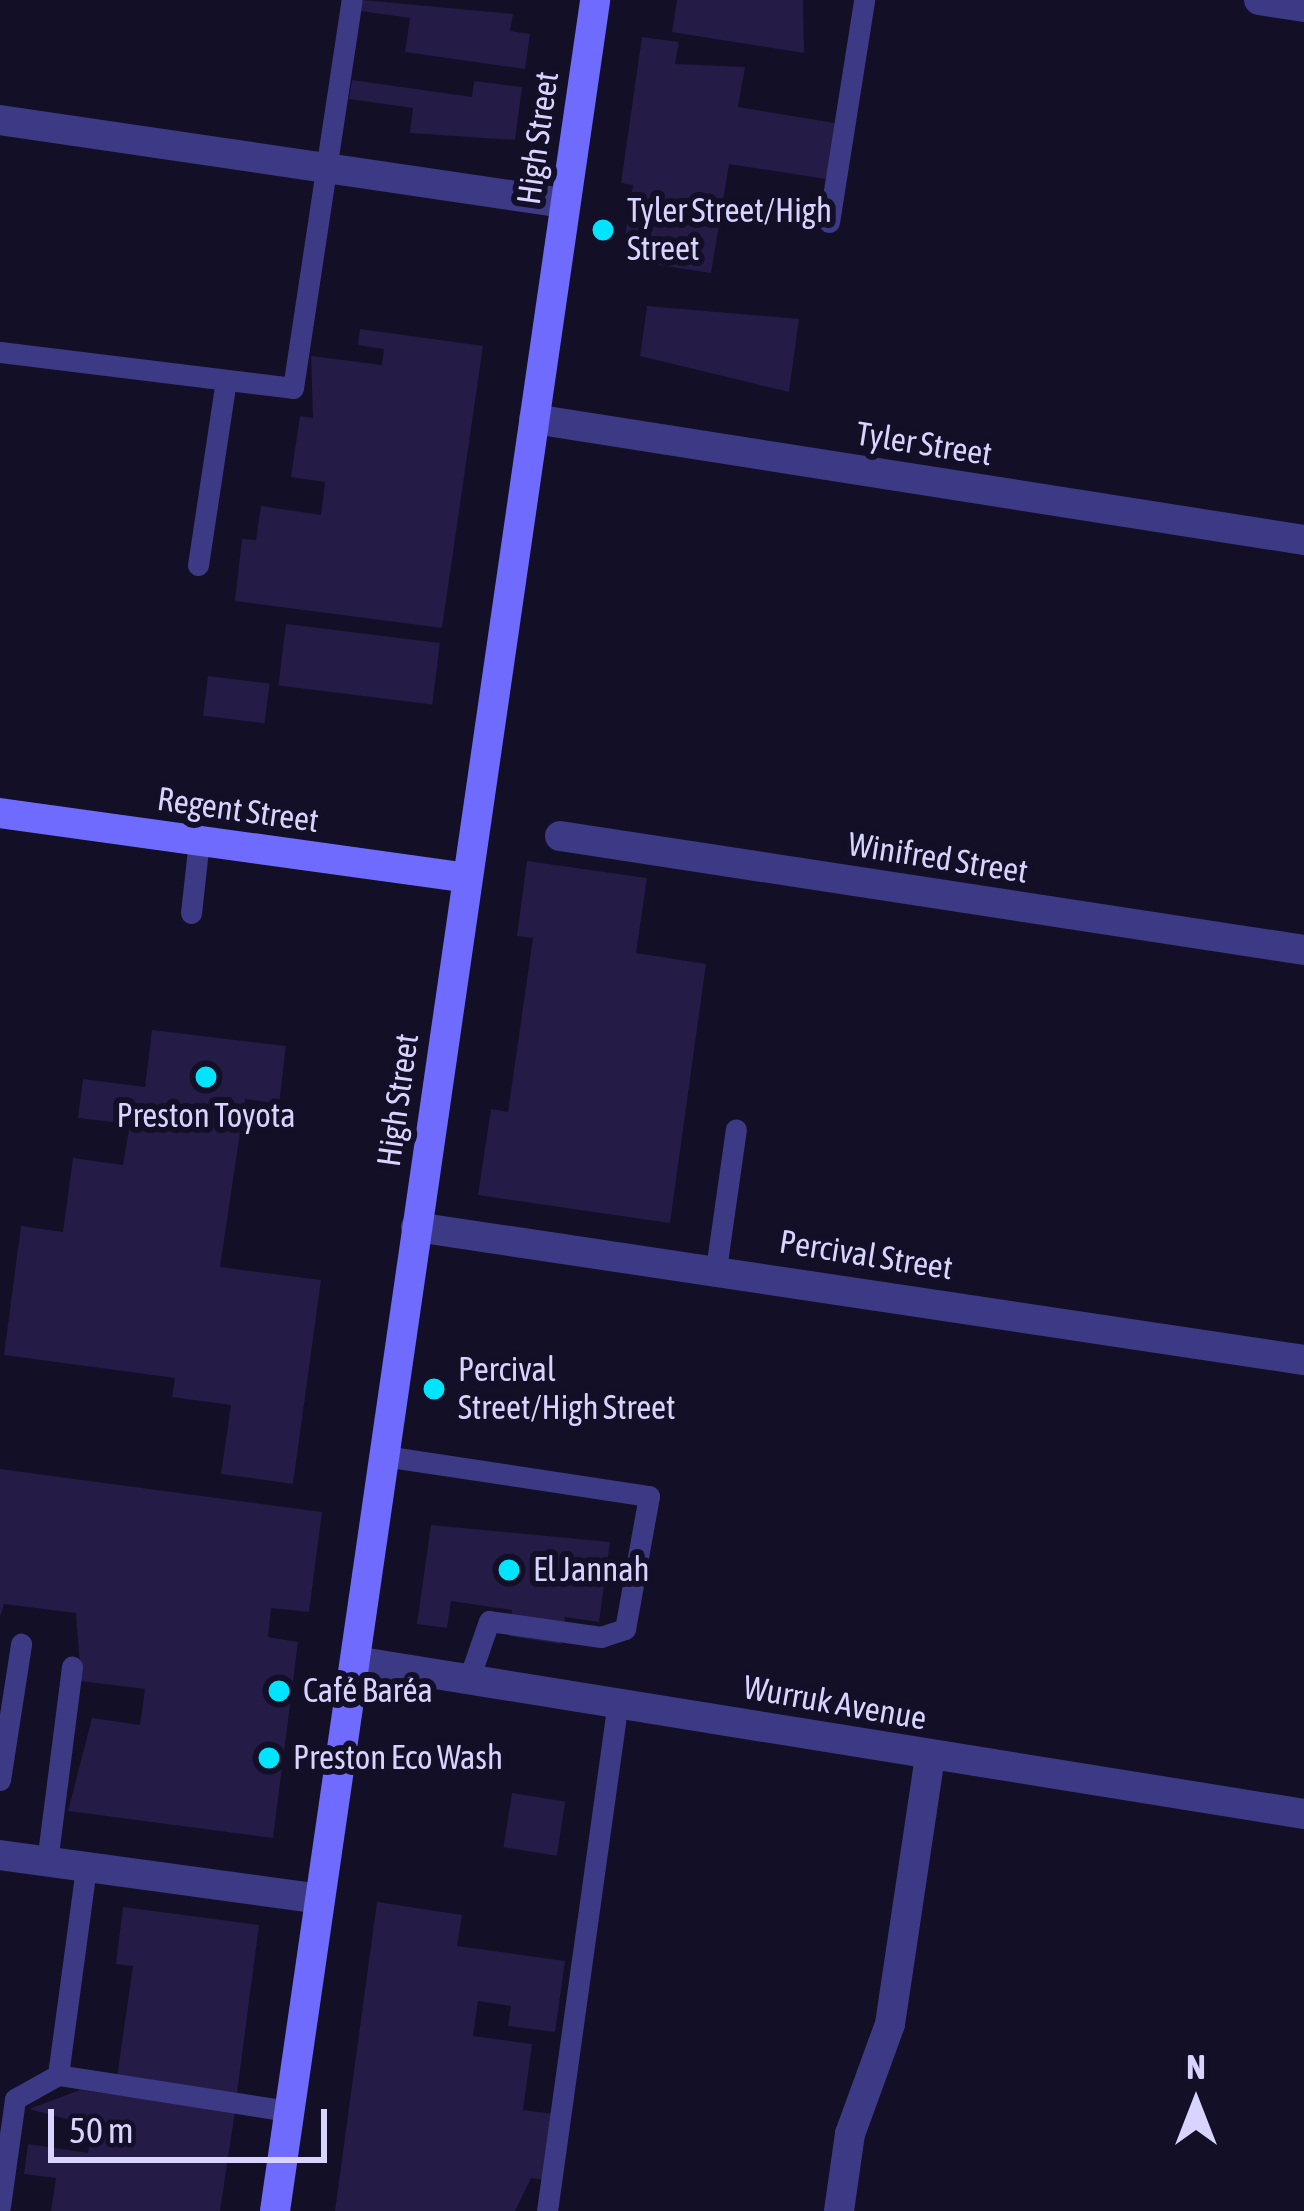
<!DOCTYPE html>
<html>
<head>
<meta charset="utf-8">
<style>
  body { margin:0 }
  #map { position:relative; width:1304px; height:2211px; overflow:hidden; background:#130f26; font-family:"Asap Condensed",sans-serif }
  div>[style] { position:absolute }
  .building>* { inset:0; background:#241b47; transform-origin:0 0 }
  .lane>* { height:21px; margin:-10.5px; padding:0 10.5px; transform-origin:10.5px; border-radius:10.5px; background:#3d3a85 }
  .street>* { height:30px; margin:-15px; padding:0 15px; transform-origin:15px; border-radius:15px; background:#3d3a85 }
  .secondary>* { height:30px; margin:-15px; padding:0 15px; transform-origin:15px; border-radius:15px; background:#6f6bff }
  .dots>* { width:33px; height:33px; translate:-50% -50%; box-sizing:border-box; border:6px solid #130f26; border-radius:50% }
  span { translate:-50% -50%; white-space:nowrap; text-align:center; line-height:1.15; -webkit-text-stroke:12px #130f26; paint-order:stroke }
  .street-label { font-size:33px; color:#d9d4ff }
  .poi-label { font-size:33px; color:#d9d4ff }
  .left { translate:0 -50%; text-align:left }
  .north { position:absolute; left:1136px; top:2043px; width:120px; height:120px; -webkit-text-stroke:9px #130f26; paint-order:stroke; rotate:0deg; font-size:33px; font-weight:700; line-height:48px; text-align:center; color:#d9d4ff }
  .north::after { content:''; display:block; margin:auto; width:42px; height:54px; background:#d9d4ff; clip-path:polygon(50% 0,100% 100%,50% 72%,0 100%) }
  .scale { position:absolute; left:48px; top:2109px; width:279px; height:54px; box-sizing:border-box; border:6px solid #d9d4ff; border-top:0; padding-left:15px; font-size:36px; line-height:42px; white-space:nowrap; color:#d9d4ff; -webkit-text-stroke:9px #130f26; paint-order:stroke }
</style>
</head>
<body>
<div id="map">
  <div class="building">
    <i style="clip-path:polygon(363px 0,513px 14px,510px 31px,530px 34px,525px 69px,405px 52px,410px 18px,361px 11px)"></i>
    <i style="clip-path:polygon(677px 0,803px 0,804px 53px,672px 32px)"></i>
    <i style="clip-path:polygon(642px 37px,679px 42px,675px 64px,745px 67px,738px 107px,835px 123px,826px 179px,729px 164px,711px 273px,638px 262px,642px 239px,625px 236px,633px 185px,621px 183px)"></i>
    <i style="clip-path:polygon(352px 80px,472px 97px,474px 81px,522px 87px,515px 140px,410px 133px,413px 108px,349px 99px)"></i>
    <i style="clip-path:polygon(647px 306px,799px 319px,789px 392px,640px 356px)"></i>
    <i style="clip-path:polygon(360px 329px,483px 346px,442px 628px,235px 601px,242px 539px,256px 540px,261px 506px,321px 515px,325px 482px,291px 477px,300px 416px,313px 418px,311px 356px,382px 365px,384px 349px,358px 345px)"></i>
    <i style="left:286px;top:624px;width:155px;height:62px;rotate:7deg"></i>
    <i style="left:208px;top:676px;width:62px;height:40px;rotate:7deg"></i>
    <i style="clip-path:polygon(527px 861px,647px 878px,636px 953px,706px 964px,670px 1223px,478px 1195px,491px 1109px,508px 1112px,533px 938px,517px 936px)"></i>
    <i style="clip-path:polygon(152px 1030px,286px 1046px,279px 1104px,245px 1099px,220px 1267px,321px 1280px,293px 1484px,221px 1474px,231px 1405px,172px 1397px,175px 1378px,4px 1355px,21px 1226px,63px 1232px,73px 1158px,123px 1165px,130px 1124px,78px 1118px,83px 1079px,145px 1087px)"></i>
    <i style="clip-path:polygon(0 1469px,322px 1512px,309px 1612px,271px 1608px,268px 1637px,298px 1642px,273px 1838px,68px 1811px,92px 1718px,140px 1725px,145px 1689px,81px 1681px,76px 1613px,4px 1604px,0 1617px)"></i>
    <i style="clip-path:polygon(431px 1525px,610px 1542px,599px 1622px,565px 1617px,561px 1644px,509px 1636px,512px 1610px,451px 1601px,447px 1628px,417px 1624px)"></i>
    <i style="left:512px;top:1793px;width:54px;height:55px;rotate:9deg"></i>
    <i style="clip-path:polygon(377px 1902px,462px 1915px,457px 1946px,565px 1961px,555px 2032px,508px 2026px,511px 2006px,478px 2001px,473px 2036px,532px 2044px,523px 2110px,554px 2114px,545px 2180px,531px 2178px,515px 2211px,335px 2211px)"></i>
    <i style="clip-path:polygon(123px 1907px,259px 1925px,237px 2093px,117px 2077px,133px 1966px,116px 1964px)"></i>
    <i style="clip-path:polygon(80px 2090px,235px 2111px,220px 2211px,51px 2211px,56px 2178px,24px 2174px,28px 2144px,88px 2153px,92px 2126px,29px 2109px)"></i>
  </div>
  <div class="lane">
    <i style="left:829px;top:222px;width:225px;rotate:-81deg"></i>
    <i style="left:0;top:352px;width:295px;rotate:7deg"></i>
    <i style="left:293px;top:388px;width:392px;rotate:-81.4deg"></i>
    <i style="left:198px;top:565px;width:187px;rotate:-81.4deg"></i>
    <i style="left:191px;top:913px;width:73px;rotate:-83.7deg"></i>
    <i style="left:716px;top:1269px;width:141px;rotate:-81.9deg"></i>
    <i style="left:384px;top:1456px;width:268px;rotate:8.6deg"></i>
    <i style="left:649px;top:1496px;width:135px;rotate:100.2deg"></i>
    <i style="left:625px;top:1629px;width:25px;rotate:162deg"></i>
    <i style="left:601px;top:1637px;width:113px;rotate:-171.9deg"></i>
    <i style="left:489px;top:1621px;width:58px;rotate:109.1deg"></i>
    <i style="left:0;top:1780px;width:138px;rotate:-81.2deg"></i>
    <i style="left:47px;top:1862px;width:197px;rotate:-82.7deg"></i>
    <i style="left:58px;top:2075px;width:210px;rotate:-82.3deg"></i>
    <i style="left:0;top:2206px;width:108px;rotate:-82deg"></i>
    <i style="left:15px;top:2099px;width:49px;rotate:-29.2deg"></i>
    <i style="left:58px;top:2075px;width:234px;rotate:8.9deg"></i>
    <i style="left:547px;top:2211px;width:515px;rotate:-82.07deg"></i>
  </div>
  <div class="street">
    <i style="left:1259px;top:0;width:46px;rotate:8.8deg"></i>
    <i style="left:0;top:120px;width:570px;rotate:8.37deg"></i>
    <i style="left:534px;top:419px;width:779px;rotate:8.93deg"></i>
    <i style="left:560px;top:836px;width:753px;rotate:8.71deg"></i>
    <i style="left:416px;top:1227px;width:898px;rotate:8.52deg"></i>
    <i style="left:355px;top:1661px;width:961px;rotate:9.16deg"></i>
    <i style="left:0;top:1855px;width:323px;rotate:7.8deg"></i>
    <i style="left:839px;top:2211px;width:78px;rotate:-81.9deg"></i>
    <i style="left:850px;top:2134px;width:117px;rotate:-70deg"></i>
    <i style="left:890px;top:2024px;width:270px;rotate:-81.5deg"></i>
  </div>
  <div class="secondary">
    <i style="left:0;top:813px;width:471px;rotate:7.9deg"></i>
    <i style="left:275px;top:2211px;width:2234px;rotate:-81.76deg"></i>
  </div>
  <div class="dots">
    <i style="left:603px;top:230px;background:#00e5ff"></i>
    <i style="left:206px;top:1077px;background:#00e5ff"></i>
    <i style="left:434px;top:1389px;background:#00e5ff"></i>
    <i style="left:509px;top:1570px;background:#00e5ff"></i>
    <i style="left:279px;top:1691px;background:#00e5ff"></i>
    <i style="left:269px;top:1758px;background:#00e5ff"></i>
  </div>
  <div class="street-label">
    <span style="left:538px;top:138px;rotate:-82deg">High Street</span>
    <span style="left:924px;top:444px;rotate:9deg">Tyler Street</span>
    <span style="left:238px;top:810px;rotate:8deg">Regent Street</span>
    <span style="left:938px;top:858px;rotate:9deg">Winifred Street</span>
    <span style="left:398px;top:1100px;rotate:-82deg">High Street</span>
    <span style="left:866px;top:1255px;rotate:9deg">Percival Street</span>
    <span style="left:835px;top:1703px;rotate:10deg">Wurruk Avenue</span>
  </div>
  <div class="poi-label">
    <span class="left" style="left:627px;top:230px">Tyler Street/High<br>Street</span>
    <span style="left:206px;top:1116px">Preston Toyota</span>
    <span class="left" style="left:458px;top:1389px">Percival<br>Street/High Street</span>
    <span class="left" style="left:533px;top:1570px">El Jannah</span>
    <span class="left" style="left:303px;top:1691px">Café Baréa</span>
    <span class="left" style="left:293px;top:1758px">Preston Eco Wash</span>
  </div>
  <div class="north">N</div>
  <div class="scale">50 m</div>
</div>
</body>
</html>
